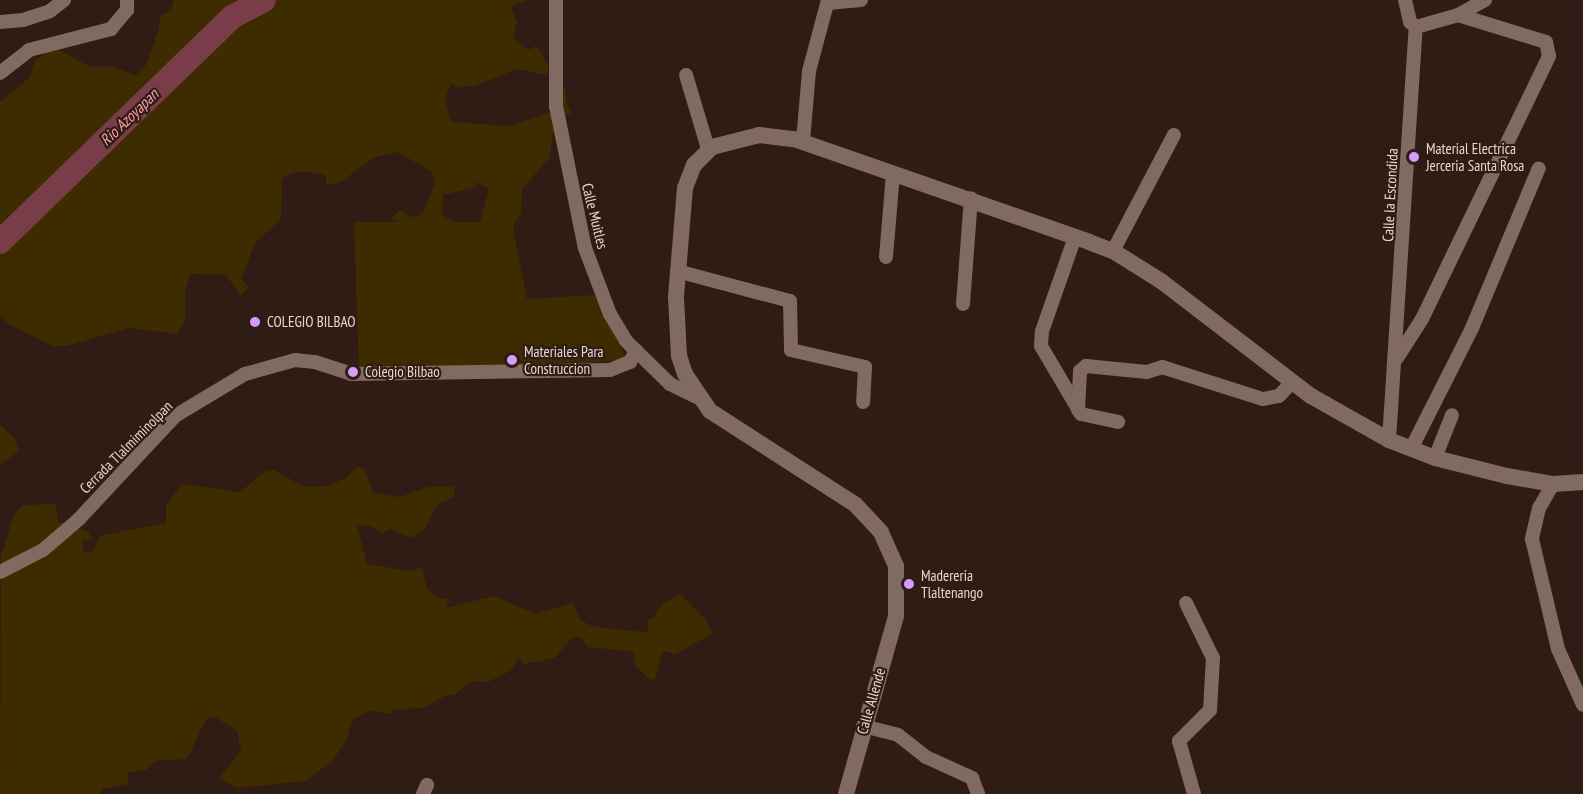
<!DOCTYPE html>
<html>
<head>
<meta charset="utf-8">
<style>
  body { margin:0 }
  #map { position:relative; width:1583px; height:794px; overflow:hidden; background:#2f1c14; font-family:"PT Sans Narrow",sans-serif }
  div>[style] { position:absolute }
  .green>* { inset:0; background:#3e2c00 }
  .river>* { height:24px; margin:-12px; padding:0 12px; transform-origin:12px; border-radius:12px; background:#793d4a }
  .minor>* { height:14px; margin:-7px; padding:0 7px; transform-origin:7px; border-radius:7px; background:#816a60 }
  .tertiary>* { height:16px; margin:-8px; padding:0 8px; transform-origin:8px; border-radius:8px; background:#816a60 }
  .dots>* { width:16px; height:16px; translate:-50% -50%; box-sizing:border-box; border:3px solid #2f1c14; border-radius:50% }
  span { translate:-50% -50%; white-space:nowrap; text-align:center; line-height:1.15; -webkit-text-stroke:4.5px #2f1c14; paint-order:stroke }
  .poi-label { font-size:15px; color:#e5d7d1 }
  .left { translate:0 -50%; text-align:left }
  .street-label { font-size:15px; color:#e5d7d1 }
  .water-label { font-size:16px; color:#fd9fb1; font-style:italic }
</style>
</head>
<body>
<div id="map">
  <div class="green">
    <i style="clip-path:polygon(evenodd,174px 0,526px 0,511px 7px,517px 22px,513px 37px,528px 50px,536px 46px,542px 53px,549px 70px,546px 75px,517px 69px,476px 85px,459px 88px,451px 83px,445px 99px,451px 122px,510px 126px,550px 112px,558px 82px,566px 91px,566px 102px,571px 113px,562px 117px,553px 134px,549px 158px,522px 189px,521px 212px,513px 227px,527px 299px,594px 295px,627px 359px,538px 368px,359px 369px,354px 222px,400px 222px,390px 219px,400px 210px,410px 217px,422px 215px,435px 184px,432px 171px,397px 152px,373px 158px,341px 182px,326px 185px,326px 176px,317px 173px,294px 172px,282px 178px,281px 219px,255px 243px,241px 279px,249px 287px,241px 296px,226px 275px,191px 274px,185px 290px,185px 320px,177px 334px,128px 328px,66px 346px,53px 346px,9px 324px,0 315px,0 102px,29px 78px,35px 61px,53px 47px,91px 67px,111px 67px,136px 75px,146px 65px,159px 29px,160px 16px,171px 10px,174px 0,476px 182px,489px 189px,480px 222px,454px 222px,442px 215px,443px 195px,475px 187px,476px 182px)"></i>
    <i style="clip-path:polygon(0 425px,14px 438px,19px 451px,0 465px)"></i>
    <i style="clip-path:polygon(357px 467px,364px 468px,373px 493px,400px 497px,428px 487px,455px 486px,454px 497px,438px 504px,424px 530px,411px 538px,391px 529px,383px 533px,369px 525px,357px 526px,367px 564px,410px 571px,422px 567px,427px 589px,439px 599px,448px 598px,447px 608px,493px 596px,535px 614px,573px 603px,580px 620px,594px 627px,643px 632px,648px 631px,647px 620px,654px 617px,662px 604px,680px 594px,707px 621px,712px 634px,675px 654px,663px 651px,655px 679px,650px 680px,634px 665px,635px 652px,588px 647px,581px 638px,573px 637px,554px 658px,524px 664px,519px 658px,510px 671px,488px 682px,471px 681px,455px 695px,447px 695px,422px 708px,391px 710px,391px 714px,370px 710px,352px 720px,346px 741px,333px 760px,306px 781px,237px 788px,219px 778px,241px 751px,237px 730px,213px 716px,206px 719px,187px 759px,155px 761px,146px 770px,128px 772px,128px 784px,102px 789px,100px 794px,0 794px,1px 556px,14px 514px,24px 505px,56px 504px,58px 522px,88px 531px,92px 540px,83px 540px,83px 552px,94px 551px,99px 536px,166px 523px,166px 505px,182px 484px,240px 492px,264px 472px,274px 470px,304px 487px,326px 486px,346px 478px)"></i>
  </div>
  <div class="river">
    <i style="left:0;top:242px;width:323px;rotate:-44.1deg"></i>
    <i style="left:232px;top:17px;width:36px;rotate:-28deg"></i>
  </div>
  <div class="minor">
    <i style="left:556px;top:0;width:106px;rotate:90deg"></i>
    <i style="left:556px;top:106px;width:145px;rotate:78.5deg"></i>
    <i style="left:585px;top:248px;width:71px;rotate:69.3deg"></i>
    <i style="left:610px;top:314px;width:31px;rotate:59deg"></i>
    <i style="left:626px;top:341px;width:62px;rotate:44.3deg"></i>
    <i style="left:670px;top:384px;width:30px;rotate:26deg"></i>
    <i style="left:1405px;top:0;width:23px;rotate:77deg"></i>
    <i style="left:1410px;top:22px;width:8px;rotate:40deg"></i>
    <i style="left:828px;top:3px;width:33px;rotate:-5deg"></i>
    <i style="left:0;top:22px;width:23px;rotate:-5deg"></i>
    <i style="left:23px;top:20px;width:28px;rotate:-18deg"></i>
    <i style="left:50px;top:11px;width:18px;rotate:-38deg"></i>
    <i style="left:1416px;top:27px;width:44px;rotate:-15.9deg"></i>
    <i style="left:1458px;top:15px;width:31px;rotate:-29deg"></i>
    <i style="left:0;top:73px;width:37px;rotate:-38deg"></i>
    <i style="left:29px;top:50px;width:85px;rotate:-14.4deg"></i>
    <i style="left:111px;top:29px;width:25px;rotate:-50deg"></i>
    <i style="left:127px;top:10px;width:10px;rotate:-90deg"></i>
    <i style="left:686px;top:75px;width:77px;rotate:73.4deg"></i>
    <i style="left:803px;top:141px;width:70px;rotate:-85.1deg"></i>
    <i style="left:809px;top:71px;width:73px;rotate:-75deg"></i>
    <i style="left:1075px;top:237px;width:100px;rotate:109.3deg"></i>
    <i style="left:1042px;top:331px;width:15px;rotate:94deg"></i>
    <i style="left:1041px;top:346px;width:79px;rotate:59.5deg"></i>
    <i style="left:1081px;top:414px;width:38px;rotate:12deg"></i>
    <i style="left:1113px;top:251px;width:131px;rotate:-62.3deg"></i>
    <i style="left:886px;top:257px;width:84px;rotate:-85.2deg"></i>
    <i style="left:677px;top:271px;width:117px;rotate:14.9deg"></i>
    <i style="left:790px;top:301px;width:49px;rotate:88.8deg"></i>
    <i style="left:791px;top:350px;width:76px;rotate:12.9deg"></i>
    <i style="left:865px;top:367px;width:35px;rotate:93deg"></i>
    <i style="left:963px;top:304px;width:106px;rotate:-85.7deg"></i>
    <i style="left:1397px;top:358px;width:46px;rotate:-57.3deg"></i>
    <i style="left:1422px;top:319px;width:292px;rotate:-64.2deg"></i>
    <i style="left:1549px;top:56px;width:14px;rotate:-102deg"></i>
    <i style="left:1546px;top:42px;width:92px;rotate:-162.9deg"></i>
    <i style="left:1078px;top:410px;width:39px;rotate:-87deg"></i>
    <i style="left:1080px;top:371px;width:8px;rotate:-40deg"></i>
    <i style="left:1086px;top:366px;width:61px;rotate:5.6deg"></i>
    <i style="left:1147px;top:372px;width:16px;rotate:-18deg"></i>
    <i style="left:1162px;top:367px;width:106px;rotate:17.6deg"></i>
    <i style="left:1263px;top:399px;width:16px;rotate:-11deg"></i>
    <i style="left:1279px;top:396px;width:19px;rotate:-47deg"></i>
    <i style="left:1389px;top:440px;width:414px;rotate:-86.3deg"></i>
    <i style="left:1411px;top:449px;width:136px;rotate:-63.2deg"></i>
    <i style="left:1472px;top:328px;width:173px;rotate:-67.3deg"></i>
    <i style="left:1435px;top:458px;width:46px;rotate:-68.4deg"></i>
    <i style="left:1553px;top:484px;width:28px;rotate:120deg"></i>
    <i style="left:1539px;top:508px;width:32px;rotate:103deg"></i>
    <i style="left:1532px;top:539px;width:113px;rotate:76.7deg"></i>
    <i style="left:1558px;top:649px;width:61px;rotate:65.9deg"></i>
    <i style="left:0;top:572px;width:48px;rotate:-27.1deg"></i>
    <i style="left:43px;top:550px;width:48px;rotate:-40.7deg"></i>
    <i style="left:79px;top:519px;width:141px;rotate:-47deg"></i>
    <i style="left:175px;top:416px;width:82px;rotate:-31deg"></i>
    <i style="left:245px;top:374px;width:52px;rotate:-15.6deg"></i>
    <i style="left:295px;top:360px;width:20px;rotate:6deg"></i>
    <i style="left:315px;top:362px;width:38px;rotate:18deg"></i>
    <i style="left:351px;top:374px;width:259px;rotate:-0.9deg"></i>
    <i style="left:610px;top:370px;width:22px;rotate:-22deg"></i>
    <i style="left:630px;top:362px;width:13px;rotate:-61deg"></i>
    <i style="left:1186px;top:603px;width:61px;rotate:63.9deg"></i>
    <i style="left:1213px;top:658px;width:52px;rotate:93.3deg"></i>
    <i style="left:1210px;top:710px;width:44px;rotate:135deg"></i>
    <i style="left:1179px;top:741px;width:55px;rotate:74.2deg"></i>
    <i style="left:863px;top:726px;width:36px;rotate:14deg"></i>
    <i style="left:898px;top:735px;width:36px;rotate:38deg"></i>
    <i style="left:926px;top:757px;width:51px;rotate:24.5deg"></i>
    <i style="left:972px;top:778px;width:17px;rotate:69deg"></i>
    <i style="left:423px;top:794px;width:10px;rotate:-66deg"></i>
  </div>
  <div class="tertiary">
    <i style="left:846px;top:794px;width:185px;rotate:-74.3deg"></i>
    <i style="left:896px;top:616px;width:50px;rotate:-90deg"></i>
    <i style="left:896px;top:566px;width:37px;rotate:-114deg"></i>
    <i style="left:881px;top:532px;width:37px;rotate:-133deg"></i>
    <i style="left:856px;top:505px;width:174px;rotate:-147.2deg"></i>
    <i style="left:710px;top:411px;width:45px;rotate:-124deg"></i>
    <i style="left:685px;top:374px;width:19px;rotate:-108deg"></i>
    <i style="left:679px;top:356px;width:59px;rotate:-92.9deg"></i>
    <i style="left:676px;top:297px;width:109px;rotate:-85.3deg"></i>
    <i style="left:685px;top:188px;width:25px;rotate:-69deg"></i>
    <i style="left:694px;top:165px;width:25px;rotate:-45deg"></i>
    <i style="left:712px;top:147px;width:49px;rotate:-14.3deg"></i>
    <i style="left:759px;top:135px;width:35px;rotate:7deg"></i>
    <i style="left:794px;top:139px;width:312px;rotate:19.2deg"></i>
    <i style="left:1089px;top:242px;width:26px;rotate:21deg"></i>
    <i style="left:1113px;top:251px;width:57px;rotate:32deg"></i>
    <i style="left:1161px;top:281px;width:189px;rotate:37.5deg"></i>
    <i style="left:1311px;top:396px;width:90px;rotate:29.4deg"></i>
    <i style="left:1389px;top:440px;width:49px;rotate:21.4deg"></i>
    <i style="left:1435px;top:458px;width:74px;rotate:14deg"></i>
    <i style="left:1507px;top:476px;width:47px;rotate:9.9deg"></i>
    <i style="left:1553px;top:484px;width:30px;rotate:-4deg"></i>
  </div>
  <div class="dots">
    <i style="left:1414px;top:157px;background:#d49cfc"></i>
    <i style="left:255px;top:322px;background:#d49cfc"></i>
    <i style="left:512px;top:360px;background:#d49cfc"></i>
    <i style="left:353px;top:372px;background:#d49cfc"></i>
    <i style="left:909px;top:584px;background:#d49cfc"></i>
  </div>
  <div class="poi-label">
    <span class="left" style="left:1426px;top:157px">Material Electrica<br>Jerceria Santa Rosa</span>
    <span class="left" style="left:267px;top:322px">COLEGIO BILBAO</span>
    <span class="left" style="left:524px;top:360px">Materiales Para<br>Construccion</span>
    <span class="left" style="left:365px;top:372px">Colegio Bilbao</span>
    <span class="left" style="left:921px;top:584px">Madereria<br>Tlaltenango</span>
  </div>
  <div class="street-label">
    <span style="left:1390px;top:195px;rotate:-87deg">Calle la Escondida</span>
    <span style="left:595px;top:216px;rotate:76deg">Calle Muitles</span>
    <span style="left:126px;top:447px;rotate:-45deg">Cerrada Tlalmiminolpan</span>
    <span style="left:871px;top:701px;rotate:-74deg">Calle Allende</span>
  </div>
  <div class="water-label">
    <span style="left:129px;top:117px;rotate:-44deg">Rio Azoyapan</span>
  </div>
</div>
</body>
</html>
